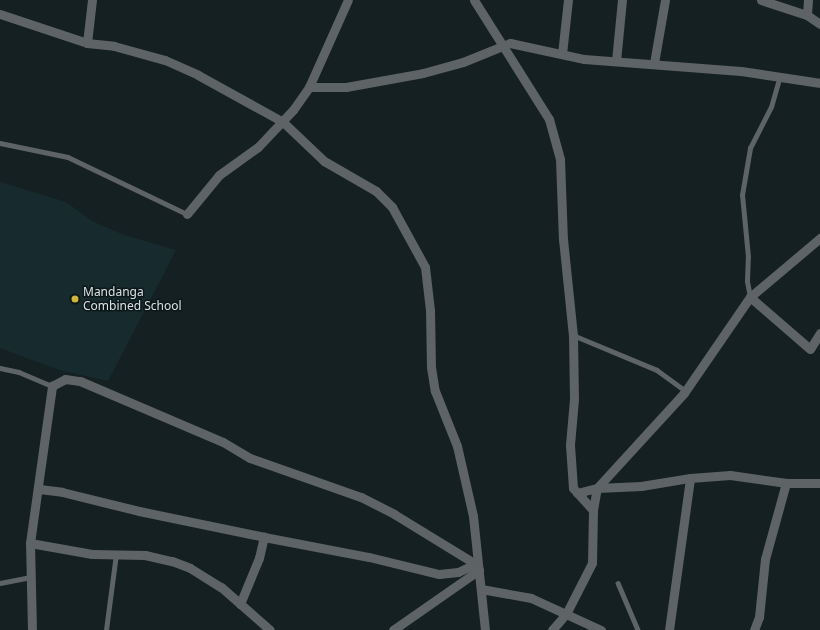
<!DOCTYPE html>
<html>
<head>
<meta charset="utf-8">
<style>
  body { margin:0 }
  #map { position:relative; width:820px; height:630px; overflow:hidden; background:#152022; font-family:"Noto Sans",sans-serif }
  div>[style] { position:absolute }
  .built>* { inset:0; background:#172b2e }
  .service>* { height:4.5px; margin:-2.25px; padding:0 2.25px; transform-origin:2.25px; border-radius:2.25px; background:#5e6365 }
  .minor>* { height:9px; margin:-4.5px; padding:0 4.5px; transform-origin:4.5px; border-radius:4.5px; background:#5e6365 }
  .dots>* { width:11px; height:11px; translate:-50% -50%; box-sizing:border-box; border:2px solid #0c1719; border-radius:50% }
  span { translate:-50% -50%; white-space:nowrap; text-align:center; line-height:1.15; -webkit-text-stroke:3px #0c1719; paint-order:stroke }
  .poi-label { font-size:12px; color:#dae2e3 }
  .left { translate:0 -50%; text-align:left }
</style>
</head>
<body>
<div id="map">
  <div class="built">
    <i style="clip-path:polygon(0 182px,66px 202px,92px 221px,124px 235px,176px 250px,108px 381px,59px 370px,0 348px)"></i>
  </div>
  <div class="service">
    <i style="left:0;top:143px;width:69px;rotate:11.6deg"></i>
    <i style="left:68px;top:157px;width:132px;rotate:25.6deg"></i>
    <i style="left:750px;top:297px;width:16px;rotate:-101deg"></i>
    <i style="left:747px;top:281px;width:24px;rotate:-88deg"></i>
    <i style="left:748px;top:257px;width:62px;rotate:-95.5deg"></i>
    <i style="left:742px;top:195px;width:48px;rotate:-80.3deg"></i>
    <i style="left:750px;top:148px;width:46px;rotate:-62.9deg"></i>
    <i style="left:771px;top:107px;width:32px;rotate:-74deg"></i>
    <i style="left:573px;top:335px;width:91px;rotate:22.6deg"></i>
    <i style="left:657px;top:370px;width:36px;rotate:36deg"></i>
    <i style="left:0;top:368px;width:19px;rotate:12deg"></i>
    <i style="left:19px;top:372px;width:36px;rotate:23deg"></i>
    <i style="left:0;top:583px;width:31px;rotate:-11deg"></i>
    <i style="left:618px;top:583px;width:51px;rotate:66.9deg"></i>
    <i style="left:106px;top:630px;width:77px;rotate:-82.5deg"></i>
  </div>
  <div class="minor">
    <i style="left:474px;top:0;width:141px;rotate:57.8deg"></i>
    <i style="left:549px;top:119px;width:41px;rotate:74.6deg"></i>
    <i style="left:560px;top:159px;width:80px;rotate:87.9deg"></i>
    <i style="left:563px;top:239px;width:97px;rotate:84.1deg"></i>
    <i style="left:573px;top:335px;width:64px;rotate:89.1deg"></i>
    <i style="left:574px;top:399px;width:46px;rotate:95deg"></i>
    <i style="left:570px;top:445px;width:43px;rotate:86deg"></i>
    <i style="left:573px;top:488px;width:30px;rotate:48deg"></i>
    <i style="left:761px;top:0;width:48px;rotate:18.1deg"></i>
    <i style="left:808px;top:0;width:15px;rotate:94deg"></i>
    <i style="left:807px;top:15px;width:16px;rotate:35deg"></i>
    <i style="left:0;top:14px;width:92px;rotate:18.4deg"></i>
    <i style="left:87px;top:43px;width:27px;rotate:6deg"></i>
    <i style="left:114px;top:46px;width:53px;rotate:15.4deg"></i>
    <i style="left:165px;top:60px;width:36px;rotate:24deg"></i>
    <i style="left:198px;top:75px;width:97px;rotate:28.9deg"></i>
    <i style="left:283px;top:122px;width:57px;rotate:43.6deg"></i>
    <i style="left:324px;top:161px;width:60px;rotate:30deg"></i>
    <i style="left:376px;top:191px;width:23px;rotate:45deg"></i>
    <i style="left:392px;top:207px;width:68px;rotate:61.2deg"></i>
    <i style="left:425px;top:267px;width:43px;rotate:83.4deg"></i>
    <i style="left:430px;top:310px;width:57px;rotate:89deg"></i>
    <i style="left:431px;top:367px;width:24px;rotate:81deg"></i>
    <i style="left:435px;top:391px;width:59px;rotate:68.2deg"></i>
    <i style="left:457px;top:446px;width:72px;rotate:77.1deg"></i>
    <i style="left:473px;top:516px;width:115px;rotate:84deg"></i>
    <i style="left:87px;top:43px;width:43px;rotate:-83.4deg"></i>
    <i style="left:562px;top:54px;width:54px;rotate:-83.7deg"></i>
    <i style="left:616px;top:61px;width:61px;rotate:-84.4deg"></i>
    <i style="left:654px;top:63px;width:64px;rotate:-80.1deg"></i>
    <i style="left:309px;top:87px;width:37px"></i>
    <i style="left:346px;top:87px;width:78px;rotate:-10.3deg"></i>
    <i style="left:423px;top:73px;width:41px;rotate:-15.4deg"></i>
    <i style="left:463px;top:62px;width:51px;rotate:-22deg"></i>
    <i style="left:510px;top:43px;width:76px;rotate:12.2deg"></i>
    <i style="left:584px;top:59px;width:157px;rotate:4.4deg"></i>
    <i style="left:741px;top:71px;width:80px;rotate:8.6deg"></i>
    <i style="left:187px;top:214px;width:50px;rotate:-50.6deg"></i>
    <i style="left:219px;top:175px;width:48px;rotate:-35.7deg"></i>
    <i style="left:258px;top:147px;width:51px;rotate:-46.6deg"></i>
    <i style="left:293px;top:110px;width:28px;rotate:-55deg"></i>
    <i style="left:309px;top:87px;width:95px;rotate:-65.9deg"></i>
    <i style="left:750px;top:297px;width:79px;rotate:40.9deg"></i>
    <i style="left:810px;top:349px;width:19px;rotate:-58deg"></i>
    <i style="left:39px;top:489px;width:23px;rotate:7deg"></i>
    <i style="left:62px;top:492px;width:79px;rotate:13.9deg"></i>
    <i style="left:139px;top:511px;width:128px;rotate:11.7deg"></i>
    <i style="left:577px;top:493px;width:21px;rotate:-14deg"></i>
    <i style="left:597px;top:488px;width:44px;rotate:-2.6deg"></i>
    <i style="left:641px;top:486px;width:50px;rotate:-9.3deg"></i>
    <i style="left:690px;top:478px;width:40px;rotate:-4.3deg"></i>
    <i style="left:730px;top:475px;width:57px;rotate:8.1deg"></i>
    <i style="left:786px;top:483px;width:34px"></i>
    <i style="left:30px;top:543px;width:63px;rotate:10.1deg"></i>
    <i style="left:92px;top:554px;width:53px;rotate:1.1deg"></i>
    <i style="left:145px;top:555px;width:28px;rotate:13deg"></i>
    <i style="left:172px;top:561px;width:19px;rotate:21deg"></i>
    <i style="left:190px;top:568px;width:36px;rotate:32deg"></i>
    <i style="left:221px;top:587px;width:65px;rotate:41.3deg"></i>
    <i style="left:481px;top:589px;width:51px;rotate:10.2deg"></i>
    <i style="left:531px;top:598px;width:77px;rotate:24.6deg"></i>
    <i style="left:240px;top:604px;width:50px;rotate:-67.6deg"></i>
    <i style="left:259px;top:558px;width:22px;rotate:-77deg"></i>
    <i style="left:264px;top:537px;width:107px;rotate:10.8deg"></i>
    <i style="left:369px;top:557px;width:72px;rotate:13.7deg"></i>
    <i style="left:439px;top:574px;width:19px;rotate:-6deg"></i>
    <i style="left:458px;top:572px;width:21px;rotate:-25deg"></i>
    <i style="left:32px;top:630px;width:87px;rotate:-91.3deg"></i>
    <i style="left:30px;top:543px;width:159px;rotate:-82deg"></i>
    <i style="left:52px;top:386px;width:15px;rotate:-28deg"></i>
    <i style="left:65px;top:379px;width:15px;rotate:8deg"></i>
    <i style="left:80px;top:381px;width:155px;rotate:23.1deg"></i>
    <i style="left:223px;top:442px;width:31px;rotate:31deg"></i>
    <i style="left:250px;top:458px;width:118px;rotate:19.4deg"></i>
    <i style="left:361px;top:497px;width:37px;rotate:27deg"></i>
    <i style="left:394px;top:514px;width:94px;rotate:31.5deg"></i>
    <i style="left:393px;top:630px;width:105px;rotate:-34.9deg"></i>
    <i style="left:552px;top:630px;width:21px;rotate:-49deg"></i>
    <i style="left:566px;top:614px;width:57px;rotate:-63deg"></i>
    <i style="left:592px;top:563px;width:53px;rotate:-88.9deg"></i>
    <i style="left:593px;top:510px;width:22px;rotate:-80deg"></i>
    <i style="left:597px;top:488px;width:129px;rotate:-47.5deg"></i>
    <i style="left:684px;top:393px;width:116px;rotate:-55.5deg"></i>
    <i style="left:750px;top:297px;width:92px;rotate:-40.1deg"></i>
    <i style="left:669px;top:630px;width:153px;rotate:-82.1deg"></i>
    <i style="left:754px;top:630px;width:14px;rotate:-69deg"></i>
    <i style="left:759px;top:617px;width:58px;rotate:-84.1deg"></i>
    <i style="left:765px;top:559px;width:79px;rotate:-74.6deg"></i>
  </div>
  <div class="dots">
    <i style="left:75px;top:299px;background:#d1b736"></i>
  </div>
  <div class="poi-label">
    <span class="left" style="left:83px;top:299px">Mandanga<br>Combined School</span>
  </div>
</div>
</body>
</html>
